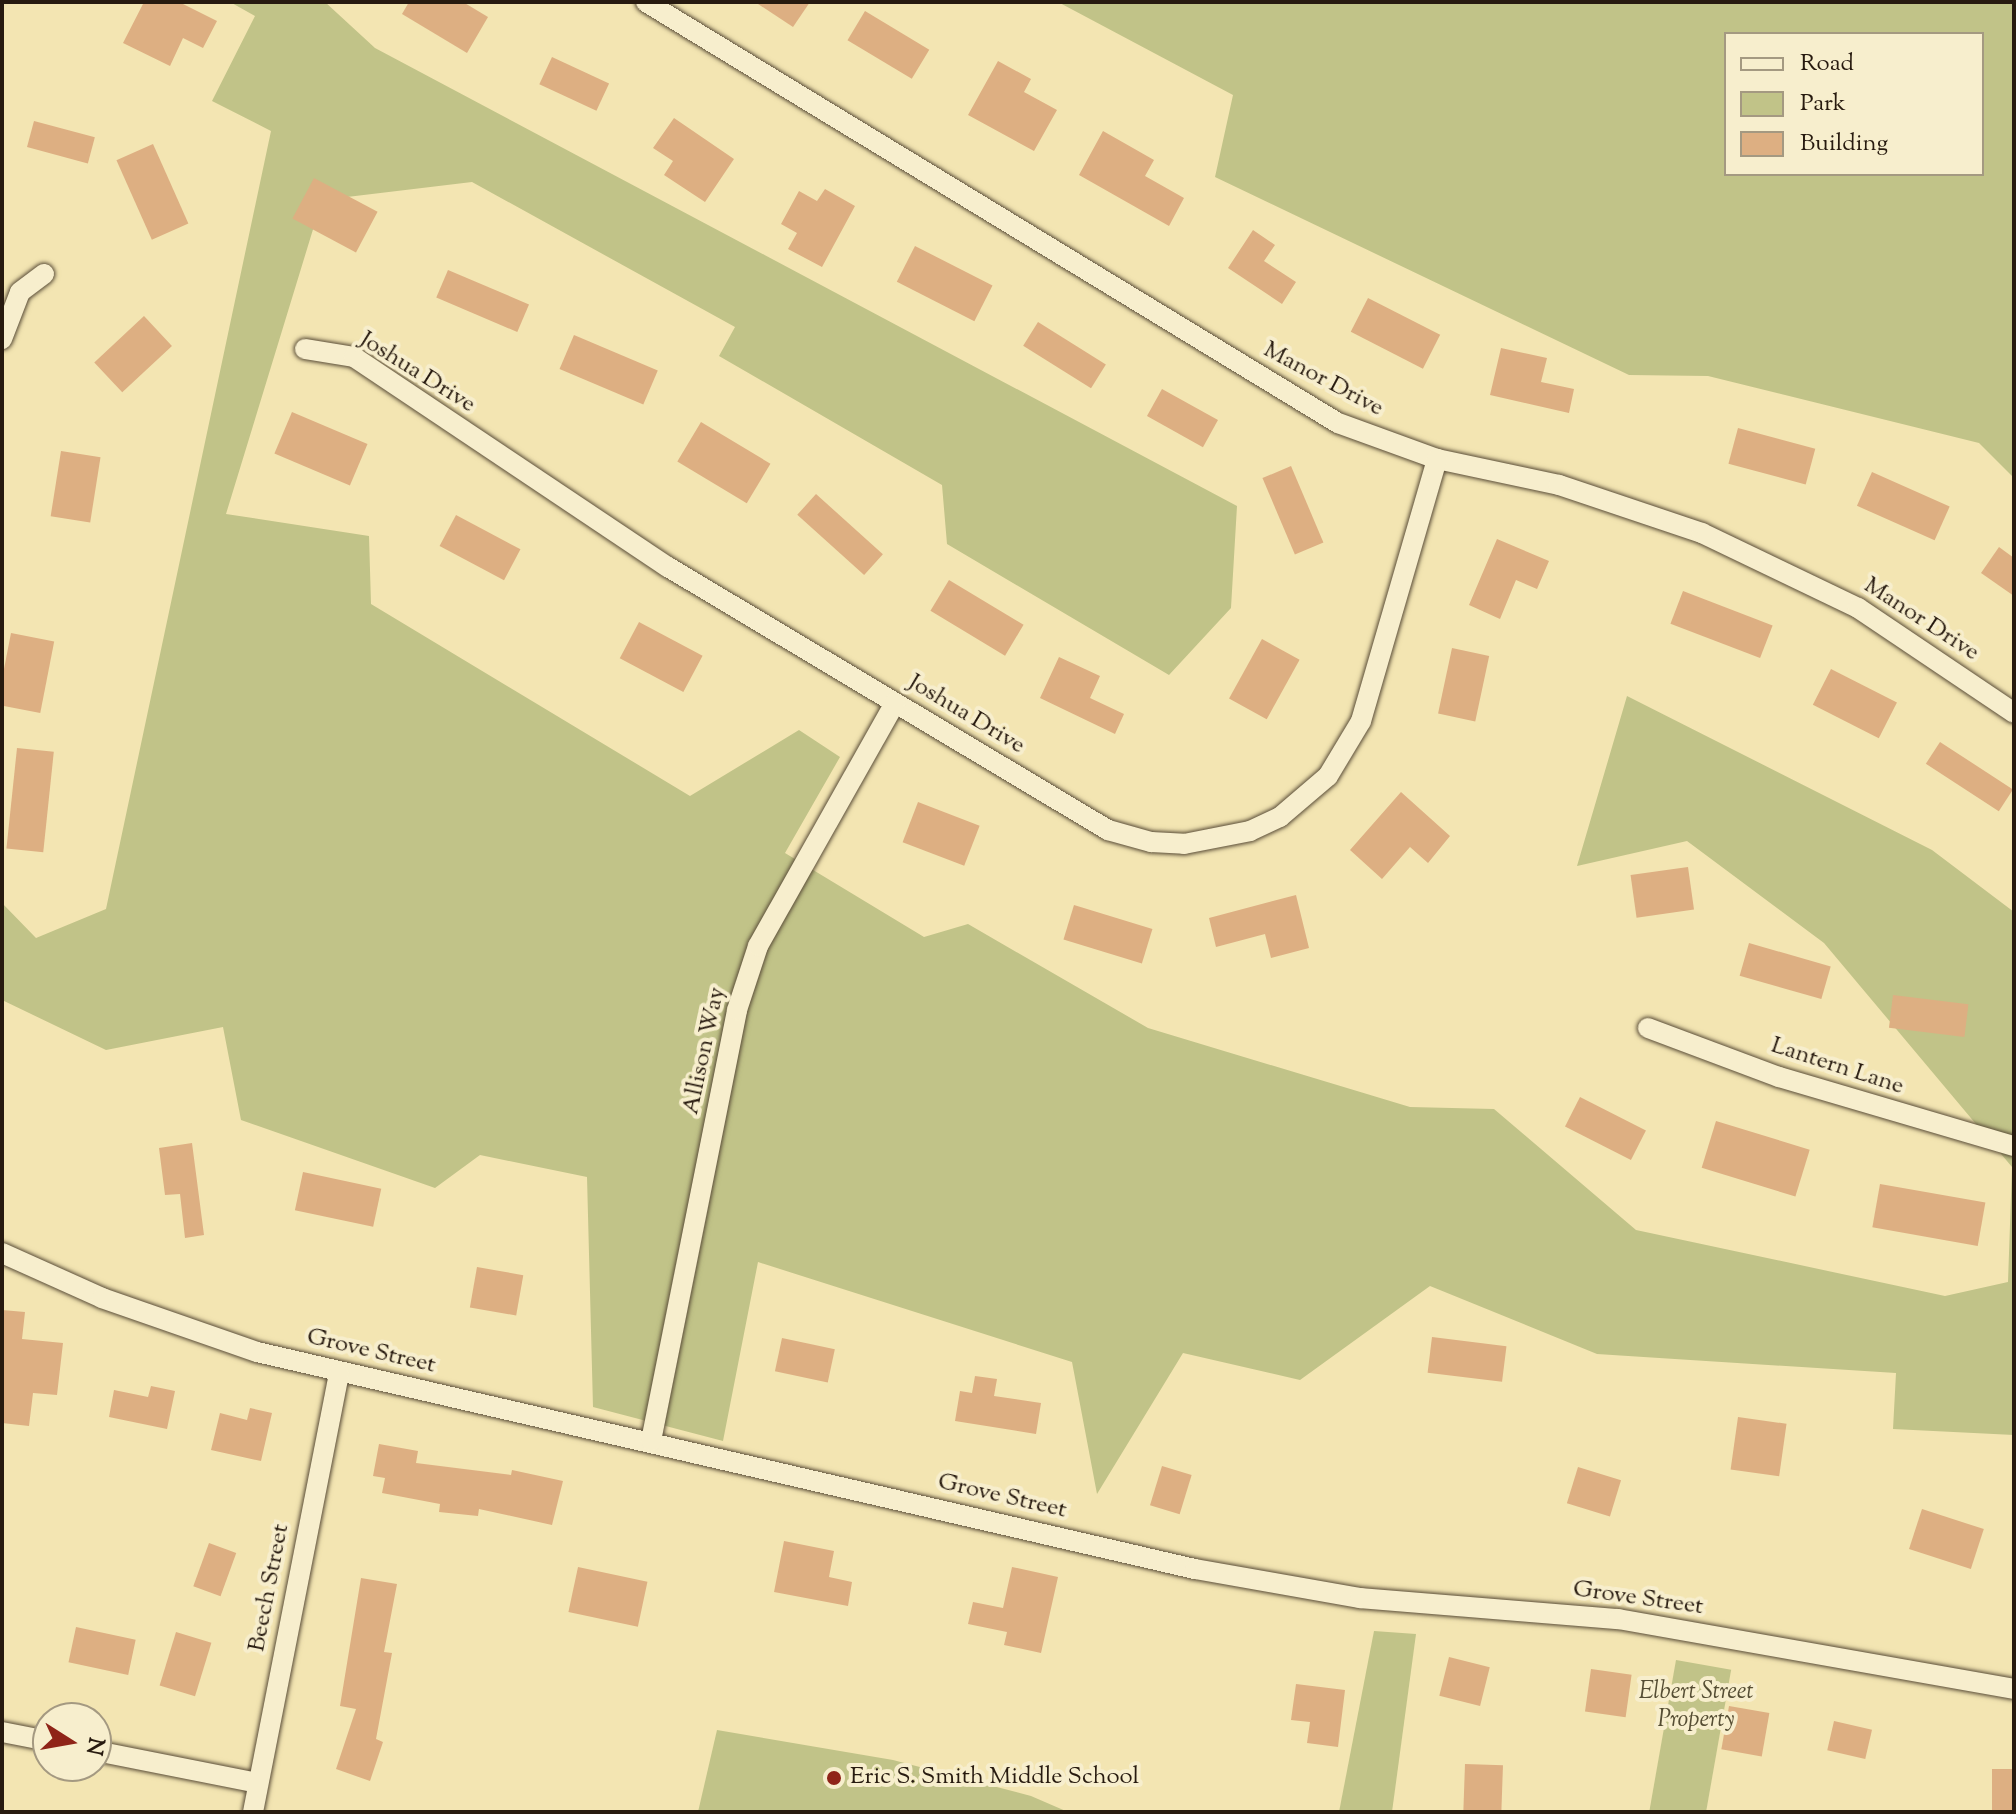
<!DOCTYPE html>
<html>
<head>
<meta charset="utf-8">
<style>
  body { margin:0 }
  #map { position:relative; width:2016px; height:1814px; overflow:hidden; background:#f3e5b2; font-family:"Sorts Mill Goudy",serif }
  div>[style] { position:absolute }
  .green>* { inset:0; background:#c1c388; transform-origin:0 0 }
  .building>* { inset:0; background:#ddaf82; transform-origin:0 0 }
  .roads { filter:drop-shadow(0 0 2px #5a4d38) drop-shadow(0 0 2px #5a4d38) }
  .minor>* { height:20px; margin:-10px; padding:0 10px; transform-origin:10px; border-radius:10px; background:#f7eecd }
  .dots>* { width:22px; height:22px; translate:-50% -50%; box-sizing:border-box; border:4px solid #f7eecd; border-radius:50% }
  span { translate:-50% -50%; white-space:nowrap; text-align:center; line-height:1.15; -webkit-text-stroke:8px #f7eecd; paint-order:stroke }
  .street-label { font-size:24px; color:#271a0f }
  .park-label { font-size:24px; color:#554d33; font-style:italic }
  .poi-label { font-size:24px; color:#271a0f }
  .left { translate:0 -50%; text-align:left }
  .frame { position:absolute; inset:0; border:4px solid #271a0f; pointer-events:none }
  .legend { position:absolute; left:1724px; top:32px; width:260px; height:144px; box-sizing:border-box; background:#f7eecd; border:2px solid #a49981; margin:0; padding:10px 14px; list-style:none; font-size:24px; color:#271a0f }
  .legend li { display:flex; align-items:center; gap:16px; height:40px }
  .legend b { width:40px; border:2px solid #a49981 }
  .north { position:absolute; left:32px; top:1702px; width:80px; height:80px; box-sizing:border-box; background:#f7eecd; border:2px solid #a49981; border-radius:50%; rotate:101deg; font-size:22px; font-weight:700; line-height:32px; text-align:center; color:#271a0f }
  .north::after { content:''; display:block; margin:auto; width:28px; height:36px; background:#8f2418; clip-path:polygon(50% 0,100% 100%,50% 72%,0 100%) }
</style>
</head>
<body>
<div id="map">
  <div class="green">
    <i style="clip-path:polygon(230px 2px,325px 2px,375px 48px,1237px 506px,1231px 608px,1169px 675px,947px 544px,942px 485px,719px 356px,735px 327px,472px 182px,322px 200px,226px 514px,369px 536px,371px 604px,690px 796px,799px 730px,840px 757px,785px 853px,924px 937px,968px 924px,1148px 1028px,1410px 1107px,1494px 1109px,1636px 1230px,1945px 1296px,2008px 1282px,2012px 1167px,1824px 943px,1687px 841px,1577px 866px,1627px 696px,1932px 850px,2014px 912px,2014px 1435px,1893px 1429px,1896px 1373px,1597px 1354px,1430px 1286px,1300px 1380px,1183px 1353px,1097px 1494px,1072px 1362px,758px 1262px,723px 1441px,593px 1407px,587px 1177px,480px 1155px,435px 1188px,241px 1120px,223px 1027px,106px 1050px,2px 1000px,2px 903px,36px 938px,106px 909px,271px 131px,212px 101px,255px 16px)"></i>
    <i style="clip-path:polygon(evenodd,1058px 2px,2014px 2px,2014px 478px,1979px 443px,1708px 376px,1629px 375px,1215px 177px,1233px 95px,1058px 2px,1726px 34px,1982px 34px,1982px 174px,1726px 174px,1726px 34px)"></i>
    <i style="clip-path:polygon(1374px 1631px,1416px 1634px,1392px 1812px,1339px 1812px)"></i>
    <i style="left:1676px;top:1660px;width:56px;height:154px;rotate:10deg"></i>
    <i style="clip-path:polygon(717px 1730px,893px 1760px,1031px 1796px,1068px 1812px,698px 1812px)"></i>
  </div>
  <div class="building">
    <i style="clip-path:polygon(144px 2px,179px 2px,217px 21px,203px 48px,183px 38px,170px 66px,123px 43px)"></i>
    <i style="clip-path:polygon(409px 2px,463px 2px,488px 17px,467px 53px,402px 14px)"></i>
    <i style="clip-path:polygon(755px 2px,810px 2px,793px 27px)"></i>
    <i style="left:865px;top:11px;width:75px;height:34px;rotate:31deg"></i>
    <i style="left:552px;top:57px;width:63px;height:30px;rotate:25deg"></i>
    <i style="clip-path:polygon(998px 61px,1031px 79px,1024px 92px,1057px 110px,1034px 151px,968px 115px)"></i>
    <i style="clip-path:polygon(674px 118px,734px 159px,705px 202px,664px 175px,673px 161px,653px 148px)"></i>
    <i style="left:34px;top:121px;width:63px;height:27px;rotate:15deg"></i>
    <i style="clip-path:polygon(1103px 131px,1154px 160px,1145px 176px,1184px 198px,1169px 226px,1079px 175px)"></i>
    <i style="left:153px;top:144px;width:87px;height:40px;rotate:66deg"></i>
    <i style="left:314px;top:178px;width:72px;height:46px;rotate:28deg"></i>
    <i style="clip-path:polygon(825px 189px,855px 206px,822px 267px,788px 249px,797px 233px,781px 224px,799px 191px,817px 201px)"></i>
    <i style="clip-path:polygon(1253px 230px,1275px 245px,1264px 261px,1296px 282px,1282px 304px,1228px 268px)"></i>
    <i style="left:915px;top:246px;width:87px;height:40px;rotate:27deg"></i>
    <i style="left:448px;top:270px;width:88px;height:30px;rotate:23deg"></i>
    <i style="left:1368px;top:298px;width:81px;height:38px;rotate:27deg"></i>
    <i style="left:144px;top:316px;width:41px;height:68px;rotate:47deg"></i>
    <i style="left:1038px;top:322px;width:80px;height:28px;rotate:32deg"></i>
    <i style="left:574px;top:335px;width:91px;height:37px;rotate:23deg"></i>
    <i style="clip-path:polygon(1501px 348px,1547px 358px,1541px 382px,1574px 389px,1569px 413px,1490px 395px)"></i>
    <i style="left:1162px;top:389px;width:64px;height:31px;rotate:29deg"></i>
    <i style="left:292px;top:412px;width:82px;height:45px;rotate:23deg"></i>
    <i style="left:701px;top:422px;width:81px;height:46px;rotate:31deg"></i>
    <i style="left:1738px;top:428px;width:80px;height:37px;rotate:15deg"></i>
    <i style="left:61px;top:451px;width:40px;height:66px;rotate:9deg"></i>
    <i style="left:1291px;top:466px;width:83px;height:31px;rotate:67deg"></i>
    <i style="left:1872px;top:472px;width:85px;height:37px;rotate:24deg"></i>
    <i style="left:816px;top:494px;width:90px;height:28px;rotate:42deg"></i>
    <i style="left:456px;top:515px;width:73px;height:35px;rotate:28deg"></i>
    <i style="clip-path:polygon(1497px 539px,1549px 561px,1537px 589px,1516px 580px,1500px 619px,1469px 605px)"></i>
    <i style="clip-path:polygon(1999px 547px,2014px 558px,2014px 596px,1981px 573px)"></i>
    <i style="left:949px;top:580px;width:87px;height:36px;rotate:31deg"></i>
    <i style="left:1683px;top:591px;width:96px;height:35px;rotate:21deg"></i>
    <i style="left:639px;top:622px;width:72px;height:41px;rotate:28deg"></i>
    <i style="left:11px;top:633px;width:44px;height:73px;rotate:11deg"></i>
    <i style="left:1262px;top:639px;width:43px;height:68px;rotate:29deg"></i>
    <i style="left:1452px;top:648px;width:38px;height:67px;rotate:12deg"></i>
    <i style="clip-path:polygon(1059px 657px,1100px 676px,1090px 698px,1124px 714px,1115px 734px,1040px 698px)"></i>
    <i style="left:1831px;top:669px;width:74px;height:40px;rotate:27deg"></i>
    <i style="left:1940px;top:742px;width:87px;height:26px;rotate:33deg"></i>
    <i style="left:17px;top:748px;width:37px;height:101px;rotate:6deg"></i>
    <i style="clip-path:polygon(1401px 792px,1450px 836px,1428px 863px,1410px 847px,1382px 879px,1350px 850px)"></i>
    <i style="left:918px;top:802px;width:66px;height:43px;rotate:21deg"></i>
    <i style="left:1688px;top:867px;width:43px;height:58px;rotate:82deg"></i>
    <i style="clip-path:polygon(1296px 895px,1309px 948px,1271px 958px,1265px 934px,1216px 947px,1209px 918px)"></i>
    <i style="left:1074px;top:905px;width:82px;height:36px;rotate:17deg"></i>
    <i style="left:1749px;top:943px;width:85px;height:34px;rotate:16deg"></i>
    <i style="left:1893px;top:995px;width:76px;height:33px;rotate:7deg"></i>
    <i style="left:1580px;top:1097px;width:74px;height:33px;rotate:27deg"></i>
    <i style="left:1716px;top:1121px;width:98px;height:49px;rotate:17deg"></i>
    <i style="clip-path:polygon(192px 1143px,204px 1235px,185px 1238px,180px 1194px,165px 1195px,159px 1148px)"></i>
    <i style="left:303px;top:1172px;width:80px;height:39px;rotate:12deg"></i>
    <i style="left:1880px;top:1184px;width:107px;height:44px;rotate:10deg"></i>
    <i style="left:477px;top:1267px;width:47px;height:41px;rotate:10deg"></i>
    <i style="clip-path:polygon(2px 1310px,25px 1312px,22px 1339px,63px 1343px,57px 1395px,33px 1393px,29px 1426px,2px 1423px)"></i>
    <i style="left:1432px;top:1337px;width:75px;height:36px;rotate:7deg"></i>
    <i style="left:782px;top:1338px;width:54px;height:34px;rotate:12deg"></i>
    <i style="clip-path:polygon(975px 1376px,997px 1379px,994px 1396px,1041px 1403px,1036px 1434px,955px 1421px,960px 1391px,972px 1393px)"></i>
    <i style="clip-path:polygon(151px 1386px,175px 1391px,167px 1429px,109px 1417px,114px 1390px,148px 1397px)"></i>
    <i style="clip-path:polygon(250px 1408px,272px 1413px,261px 1461px,211px 1450px,220px 1413px,247px 1420px)"></i>
    <i style="left:1738px;top:1417px;width:49px;height:53px;rotate:8deg"></i>
    <i style="clip-path:polygon(379px 1444px,418px 1451px,416px 1463px,511px 1475px,512px 1470px,563px 1481px,552px 1525px,479px 1509px,478px 1516px,439px 1512px,440px 1504px,382px 1493px,385px 1478px,373px 1476px)"></i>
    <i style="left:1162px;top:1466px;width:31px;height:41px;rotate:17deg"></i>
    <i style="left:1578px;top:1467px;width:45px;height:38px;rotate:17deg"></i>
    <i style="left:1922px;top:1509px;width:65px;height:42px;rotate:18deg"></i>
    <i style="clip-path:polygon(784px 1541px,834px 1551px,829px 1577px,852px 1582px,848px 1606px,774px 1592px)"></i>
    <i style="left:209px;top:1543px;width:29px;height:46px;rotate:20deg"></i>
    <i style="left:578px;top:1567px;width:71px;height:46px;rotate:12deg"></i>
    <i style="clip-path:polygon(1012px 1567px,1058px 1577px,1041px 1653px,1004px 1645px,1007px 1632px,968px 1624px,973px 1602px,1003px 1608px)"></i>
    <i style="clip-path:polygon(361px 1578px,397px 1584px,384px 1652px,392px 1653px,376px 1739px,383px 1742px,370px 1781px,336px 1769px,356px 1709px,340px 1706px)"></i>
    <i style="left:76px;top:1627px;width:61px;height:36px;rotate:12deg"></i>
    <i style="left:176px;top:1632px;width:37px;height:56px;rotate:17deg"></i>
    <i style="left:1449px;top:1657px;width:42px;height:40px;rotate:14deg"></i>
    <i style="left:1591px;top:1669px;width:41px;height:43px;rotate:8deg"></i>
    <i style="clip-path:polygon(1296px 1684px,1345px 1690px,1338px 1747px,1307px 1743px,1310px 1722px,1291px 1720px)"></i>
    <i style="left:1729px;top:1706px;width:41px;height:44px;rotate:10deg"></i>
    <i style="left:1834px;top:1721px;width:39px;height:30px;rotate:13deg"></i>
    <i style="left:1465px;top:1764px;width:38px;height:48px;rotate:2deg"></i>
    <i style="left:1992px;top:1769px;width:22px;height:43px"></i>
  </div>
  <div class="roads">
    <div class="minor">
      <i style="left:646px;top:2px;width:810px;rotate:31.32deg"></i>
      <i style="left:1338px;top:423px;width:105px;rotate:20deg"></i>
      <i style="left:1437px;top:459px;width:125px;rotate:12deg"></i>
      <i style="left:1559px;top:485px;width:151px;rotate:18.6deg"></i>
      <i style="left:1702px;top:533px;width:173px;rotate:25.7deg"></i>
      <i style="left:1858px;top:608px;width:188px;rotate:33.9deg"></i>
      <i style="left:2px;top:339px;width:50px;rotate:-69deg"></i>
      <i style="left:20px;top:292px;width:30px;rotate:-37deg"></i>
      <i style="left:305px;top:349px;width:50px;rotate:9.3deg"></i>
      <i style="left:354px;top:357px;width:378px;rotate:33.8deg"></i>
      <i style="left:668px;top:567px;width:513px;rotate:30.87deg"></i>
      <i style="left:1108px;top:830px;width:45px;rotate:15.6deg"></i>
      <i style="left:1151px;top:842px;width:33px;rotate:3deg"></i>
      <i style="left:1184px;top:844px;width:67px;rotate:-11.1deg"></i>
      <i style="left:1250px;top:831px;width:33px;rotate:-25deg"></i>
      <i style="left:1280px;top:817px;width:63px;rotate:-40.5deg"></i>
      <i style="left:1328px;top:776px;width:64px;rotate:-59deg"></i>
      <i style="left:1361px;top:721px;width:273px;rotate:-73.8deg"></i>
      <i style="left:1648px;top:1028px;width:140px;rotate:20.5deg"></i>
      <i style="left:1779px;top:1077px;width:245px;rotate:16.4deg"></i>
      <i style="left:2px;top:1253px;width:110px;rotate:24.2deg"></i>
      <i style="left:102px;top:1298px;width:164px;rotate:19.2deg"></i>
      <i style="left:257px;top:1352px;width:963px;rotate:13.03deg"></i>
      <i style="left:1195px;top:1569px;width:168px;rotate:10deg"></i>
      <i style="left:1360px;top:1598px;width:259px;rotate:4.7deg"></i>
      <i style="left:1618px;top:1619px;width:402px;rotate:10deg"></i>
      <i style="left:651px;top:1441px;width:439px;rotate:-78.7deg"></i>
      <i style="left:737px;top:1010px;width:67px;rotate:-71.8deg"></i>
      <i style="left:758px;top:946px;width:279px;rotate:-60.6deg"></i>
      <i style="left:2px;top:1732px;width:47px;rotate:11.1deg"></i>
      <i style="left:96px;top:1751px;width:165px;rotate:11.2deg"></i>
      <i style="left:253px;top:1812px;width:446px;rotate:-78.9deg"></i>
    </div>
  </div>
  <div class="dots">
    <i style="left:834px;top:1778px;background:#8f2418"></i>
  </div>
  <div class="street-label">
    <span style="left:417px;top:373px;rotate:32deg">Joshua Drive</span>
    <span style="left:1323px;top:380px;rotate:28deg">Manor Drive</span>
    <span style="left:1921px;top:620px;rotate:33deg">Manor Drive</span>
    <span style="left:966px;top:715px;rotate:31deg">Joshua Drive</span>
    <span style="left:705px;top:1051px;rotate:-78deg">Allison Way</span>
    <span style="left:1837px;top:1067px;rotate:18deg">Lantern Lane</span>
    <span style="left:371px;top:1352px;rotate:13deg">Grove Street</span>
    <span style="left:1002px;top:1497px;rotate:13deg">Grove Street</span>
    <span style="left:270px;top:1588px;rotate:-79deg">Beech Street</span>
    <span style="left:1638px;top:1599px;rotate:8deg">Grove Street</span>
  </div>
  <div class="park-label">
    <span style="left:1696px;top:1707px">Elbert Street<br>Property</span>
  </div>
  <div class="poi-label">
    <span class="left" style="left:850px;top:1778px">Eric S. Smith Middle School</span>
  </div>
  <div class="frame"></div>
  <ul class="legend">
  <li><b style="height:10px;background:#f7eecd"></b>Road</li>
  <li><b style="height:22px;background:#c1c388"></b>Park</li>
  <li><b style="height:22px;background:#ddaf82"></b>Building</li>
  </ul>
  <div class="north">N</div>
</div>
</body>
</html>
